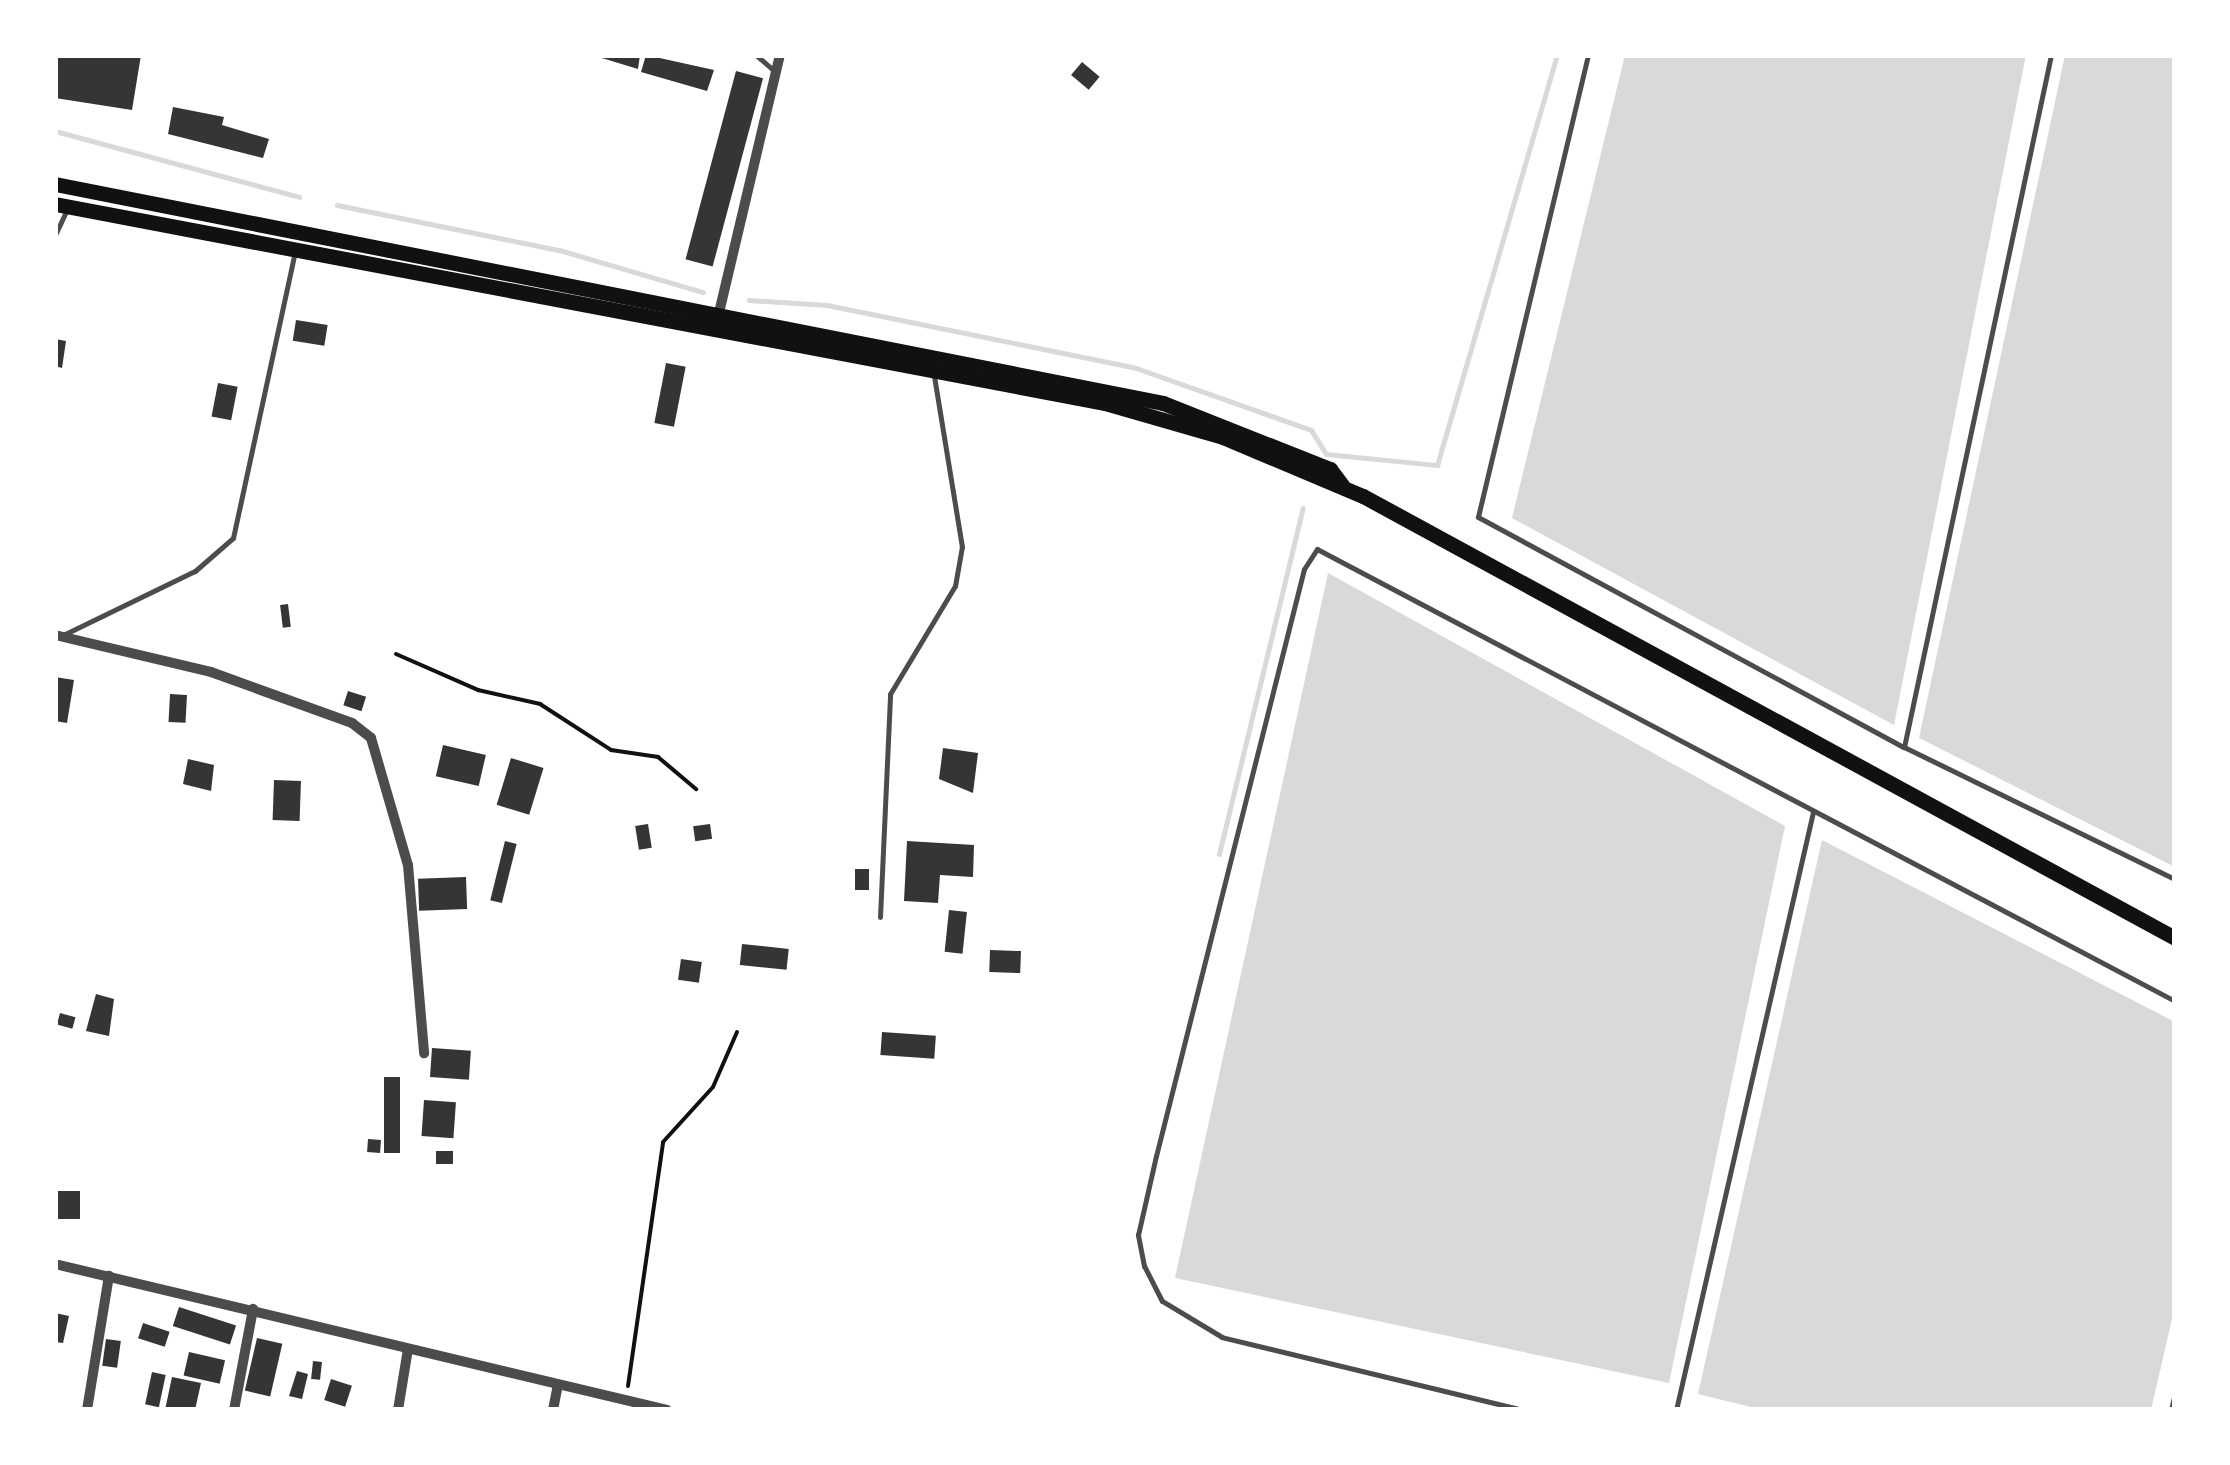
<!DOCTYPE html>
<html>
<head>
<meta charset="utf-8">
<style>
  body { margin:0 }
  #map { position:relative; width:2230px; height:1465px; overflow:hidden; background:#fff; font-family:Cabin,sans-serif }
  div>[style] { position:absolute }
  .water>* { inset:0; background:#d9d9d9 }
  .stream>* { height:5px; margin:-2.5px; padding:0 2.5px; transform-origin:2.5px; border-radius:2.5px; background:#d9d9d9 }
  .building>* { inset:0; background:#353535; transform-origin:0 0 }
  .path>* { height:4px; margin:-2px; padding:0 2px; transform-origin:2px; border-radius:2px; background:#111 }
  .service>* { height:5px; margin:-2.5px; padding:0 2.5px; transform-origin:2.5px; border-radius:2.5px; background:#4c4c4c }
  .minor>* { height:10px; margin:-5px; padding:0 5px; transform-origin:5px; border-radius:5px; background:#4c4c4c }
  .secondary>* { height:15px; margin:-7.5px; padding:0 7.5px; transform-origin:7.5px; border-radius:7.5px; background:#111 }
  span { translate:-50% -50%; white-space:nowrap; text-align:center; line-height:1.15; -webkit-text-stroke:9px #fff; paint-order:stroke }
  .frame { position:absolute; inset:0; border:58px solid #fff; pointer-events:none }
</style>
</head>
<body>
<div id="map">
  <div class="water">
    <i style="clip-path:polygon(1625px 55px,2026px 55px,1894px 725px,1512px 518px)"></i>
    <i style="clip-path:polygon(2065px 55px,2175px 55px,2175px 867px,1919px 738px)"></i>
    <i style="clip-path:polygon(1328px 573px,1785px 826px,1669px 1383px,1175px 1278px)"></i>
    <i style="clip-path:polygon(1822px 840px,2175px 1022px,2175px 1306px,2151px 1410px,1763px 1410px,1698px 1394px)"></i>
  </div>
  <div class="stream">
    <i style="left:55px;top:131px;width:253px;rotate:15.1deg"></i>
    <i style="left:337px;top:205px;width:227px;rotate:11.5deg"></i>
    <i style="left:559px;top:250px;width:150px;rotate:16.3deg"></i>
    <i style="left:749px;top:300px;width:78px;rotate:3.7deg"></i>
    <i style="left:827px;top:305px;width:315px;rotate:11.5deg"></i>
    <i style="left:1136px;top:368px;width:186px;rotate:19.5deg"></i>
    <i style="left:1311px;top:430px;width:28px;rotate:58deg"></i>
    <i style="left:1326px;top:454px;width:112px;rotate:5.7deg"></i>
    <i style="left:1437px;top:465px;width:427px;rotate:-73.7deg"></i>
    <i style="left:1219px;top:854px;width:356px;rotate:-76.4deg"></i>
  </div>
  <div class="building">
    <i style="clip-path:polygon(55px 55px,141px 55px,132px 110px,55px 98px)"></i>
    <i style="clip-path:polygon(592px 55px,640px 55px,638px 69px)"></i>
    <i style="clip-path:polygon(646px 55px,714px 70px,707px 91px,641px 72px)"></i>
    <i style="left:1082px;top:62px;width:23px;height:17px;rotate:40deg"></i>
    <i style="left:736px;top:71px;width:28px;height:195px;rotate:15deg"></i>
    <i style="clip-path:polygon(173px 107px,224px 117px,222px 125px,269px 139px,263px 158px,168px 134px)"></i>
    <i style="left:296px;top:320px;width:32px;height:21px;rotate:9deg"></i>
    <i style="clip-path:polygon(55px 339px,66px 341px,62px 368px,55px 366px)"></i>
    <i style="left:666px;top:363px;width:20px;height:61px;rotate:11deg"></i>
    <i style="left:218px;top:383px;width:20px;height:34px;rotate:11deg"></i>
    <i style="left:288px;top:604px;width:23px;height:8px;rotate:83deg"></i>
    <i style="clip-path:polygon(55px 677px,74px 680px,67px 723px,55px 721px)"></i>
    <i style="left:348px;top:691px;width:19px;height:15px;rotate:18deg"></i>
    <i style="left:170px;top:694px;width:17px;height:28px;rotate:3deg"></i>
    <i style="left:443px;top:745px;width:44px;height:32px;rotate:13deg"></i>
    <i style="clip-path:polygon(943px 748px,978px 753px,973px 793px,939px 779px)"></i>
    <i style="left:511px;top:758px;width:34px;height:49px;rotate:17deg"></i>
    <i style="clip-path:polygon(188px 759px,214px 765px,211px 791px,183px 784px)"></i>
    <i style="left:274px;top:780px;width:27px;height:40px;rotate:2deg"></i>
    <i style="left:648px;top:824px;width:24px;height:13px;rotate:81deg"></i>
    <i style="left:710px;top:824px;width:15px;height:17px;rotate:82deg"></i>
    <i style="left:505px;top:841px;width:12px;height:61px;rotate:14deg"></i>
    <i style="clip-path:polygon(907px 841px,974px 845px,973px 877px,940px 875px,938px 903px,904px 901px)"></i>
    <i style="left:855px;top:869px;width:14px;height:21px"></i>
    <i style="left:466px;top:877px;width:32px;height:48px;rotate:88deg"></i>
    <i style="left:949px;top:910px;width:18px;height:42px;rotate:6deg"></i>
    <i style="left:742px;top:944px;width:47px;height:21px;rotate:6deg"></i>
    <i style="left:990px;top:950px;width:31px;height:22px;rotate:2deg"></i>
    <i style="left:681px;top:959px;width:21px;height:21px;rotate:8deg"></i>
    <i style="clip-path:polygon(96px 994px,114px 999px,109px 1036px,86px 1031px)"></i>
    <i style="left:60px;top:1013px;width:16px;height:12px;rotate:15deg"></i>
    <i style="left:882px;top:1032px;width:54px;height:23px;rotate:4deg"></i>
    <i style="left:432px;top:1048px;width:39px;height:29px;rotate:4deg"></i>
    <i style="left:384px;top:1077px;width:16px;height:76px"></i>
    <i style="left:424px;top:1100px;width:32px;height:36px;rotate:4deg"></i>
    <i style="left:368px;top:1139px;width:13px;height:13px;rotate:4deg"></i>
    <i style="left:436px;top:1151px;width:17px;height:13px"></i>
    <i style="left:55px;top:1191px;width:25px;height:28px"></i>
    <i style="left:179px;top:1307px;width:60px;height:20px;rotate:18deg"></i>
    <i style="clip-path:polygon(55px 1313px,69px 1316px,63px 1343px,55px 1342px)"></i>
    <i style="left:143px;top:1323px;width:28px;height:16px;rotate:18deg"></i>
    <i style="left:257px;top:1338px;width:26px;height:54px;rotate:13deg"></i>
    <i style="left:106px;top:1339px;width:15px;height:27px;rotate:8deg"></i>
    <i style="left:189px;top:1352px;width:37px;height:24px;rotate:13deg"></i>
    <i style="left:313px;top:1361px;width:9px;height:18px;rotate:6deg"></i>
    <i style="clip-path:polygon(297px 1371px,308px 1374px,302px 1399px,289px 1396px)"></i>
    <i style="left:152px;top:1372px;width:14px;height:33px;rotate:12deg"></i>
    <i style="clip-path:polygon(172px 1377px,201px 1383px,195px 1410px,165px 1410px)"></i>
    <i style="left:331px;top:1379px;width:22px;height:22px;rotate:18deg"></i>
  </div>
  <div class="path">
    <i style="left:396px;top:654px;width:90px;rotate:23.7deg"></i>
    <i style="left:478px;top:690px;width:64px;rotate:12.7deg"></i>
    <i style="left:540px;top:704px;width:85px;rotate:32.9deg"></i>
    <i style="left:611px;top:750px;width:48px;rotate:8.5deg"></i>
    <i style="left:658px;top:757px;width:50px;rotate:40.1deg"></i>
    <i style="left:628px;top:1386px;width:246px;rotate:-81.8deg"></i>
    <i style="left:663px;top:1142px;width:74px;rotate:-47.7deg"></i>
    <i style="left:713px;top:1087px;width:60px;rotate:-66.4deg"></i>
  </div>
  <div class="service">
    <i style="left:756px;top:55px;width:23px;rotate:41deg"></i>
    <i style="left:1588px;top:55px;width:475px;rotate:103.4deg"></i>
    <i style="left:1478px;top:517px;width:484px;rotate:28.4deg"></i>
    <i style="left:2051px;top:55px;width:707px;rotate:101.99deg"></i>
    <i style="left:1904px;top:747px;width:301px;rotate:26deg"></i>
    <i style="left:55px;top:235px;width:29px;rotate:-65deg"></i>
    <i style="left:63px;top:635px;width:147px;rotate:-25.9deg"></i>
    <i style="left:195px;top:571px;width:50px;rotate:-41deg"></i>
    <i style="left:233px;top:538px;width:294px;rotate:-77.8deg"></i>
    <i style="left:880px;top:917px;width:223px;rotate:-87.4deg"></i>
    <i style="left:890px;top:694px;width:126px;rotate:-59deg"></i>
    <i style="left:955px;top:586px;width:40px;rotate:-80deg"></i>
    <i style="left:962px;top:547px;width:173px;rotate:-99.3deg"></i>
    <i style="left:1523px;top:1410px;width:310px;rotate:-166.4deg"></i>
    <i style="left:1222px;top:1337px;width:70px;rotate:-149deg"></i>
    <i style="left:1162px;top:1301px;width:39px;rotate:-117deg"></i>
    <i style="left:1144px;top:1266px;width:32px;rotate:-101deg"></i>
    <i style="left:1138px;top:1235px;width:81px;rotate:-77.2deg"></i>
    <i style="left:1156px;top:1156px;width:605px;rotate:-75.85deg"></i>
    <i style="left:1304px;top:569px;width:24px;rotate:-57deg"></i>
    <i style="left:1317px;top:549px;width:970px;rotate:27.78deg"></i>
    <i style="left:1676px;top:1410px;width:613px;rotate:-77.1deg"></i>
    <i style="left:2171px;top:1410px;width:17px;rotate:-77deg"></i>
  </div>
  <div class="minor">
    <i style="left:718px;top:317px;width:269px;rotate:-76.7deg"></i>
    <i style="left:55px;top:635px;width:160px;rotate:13.3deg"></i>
    <i style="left:211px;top:672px;width:150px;rotate:19.9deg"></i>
    <i style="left:352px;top:723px;width:24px;rotate:38deg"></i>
    <i style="left:371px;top:738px;width:132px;rotate:73.8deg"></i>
    <i style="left:408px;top:865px;width:189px;rotate:85.1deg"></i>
    <i style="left:55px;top:1264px;width:629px;rotate:13.42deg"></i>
    <i style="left:87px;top:1410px;width:136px;rotate:-80.7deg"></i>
    <i style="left:234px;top:1410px;width:103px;rotate:-79.3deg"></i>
    <i style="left:398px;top:1410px;width:62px;rotate:-80.7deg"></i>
    <i style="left:553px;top:1410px;width:25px;rotate:-79deg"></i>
  </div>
  <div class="secondary">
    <i style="left:55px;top:184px;width:1129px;rotate:11.18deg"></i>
    <i style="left:1163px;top:403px;width:180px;rotate:21.6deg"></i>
    <i style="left:1330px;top:469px;width:20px;rotate:53deg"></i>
    <i style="left:55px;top:204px;width:1069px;rotate:10.73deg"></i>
    <i style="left:1105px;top:403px;width:123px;rotate:16.1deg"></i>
    <i style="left:1223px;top:437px;width:152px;rotate:22.9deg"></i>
    <i style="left:1363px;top:496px;width:925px;rotate:28.56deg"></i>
  </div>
  <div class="frame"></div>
</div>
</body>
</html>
